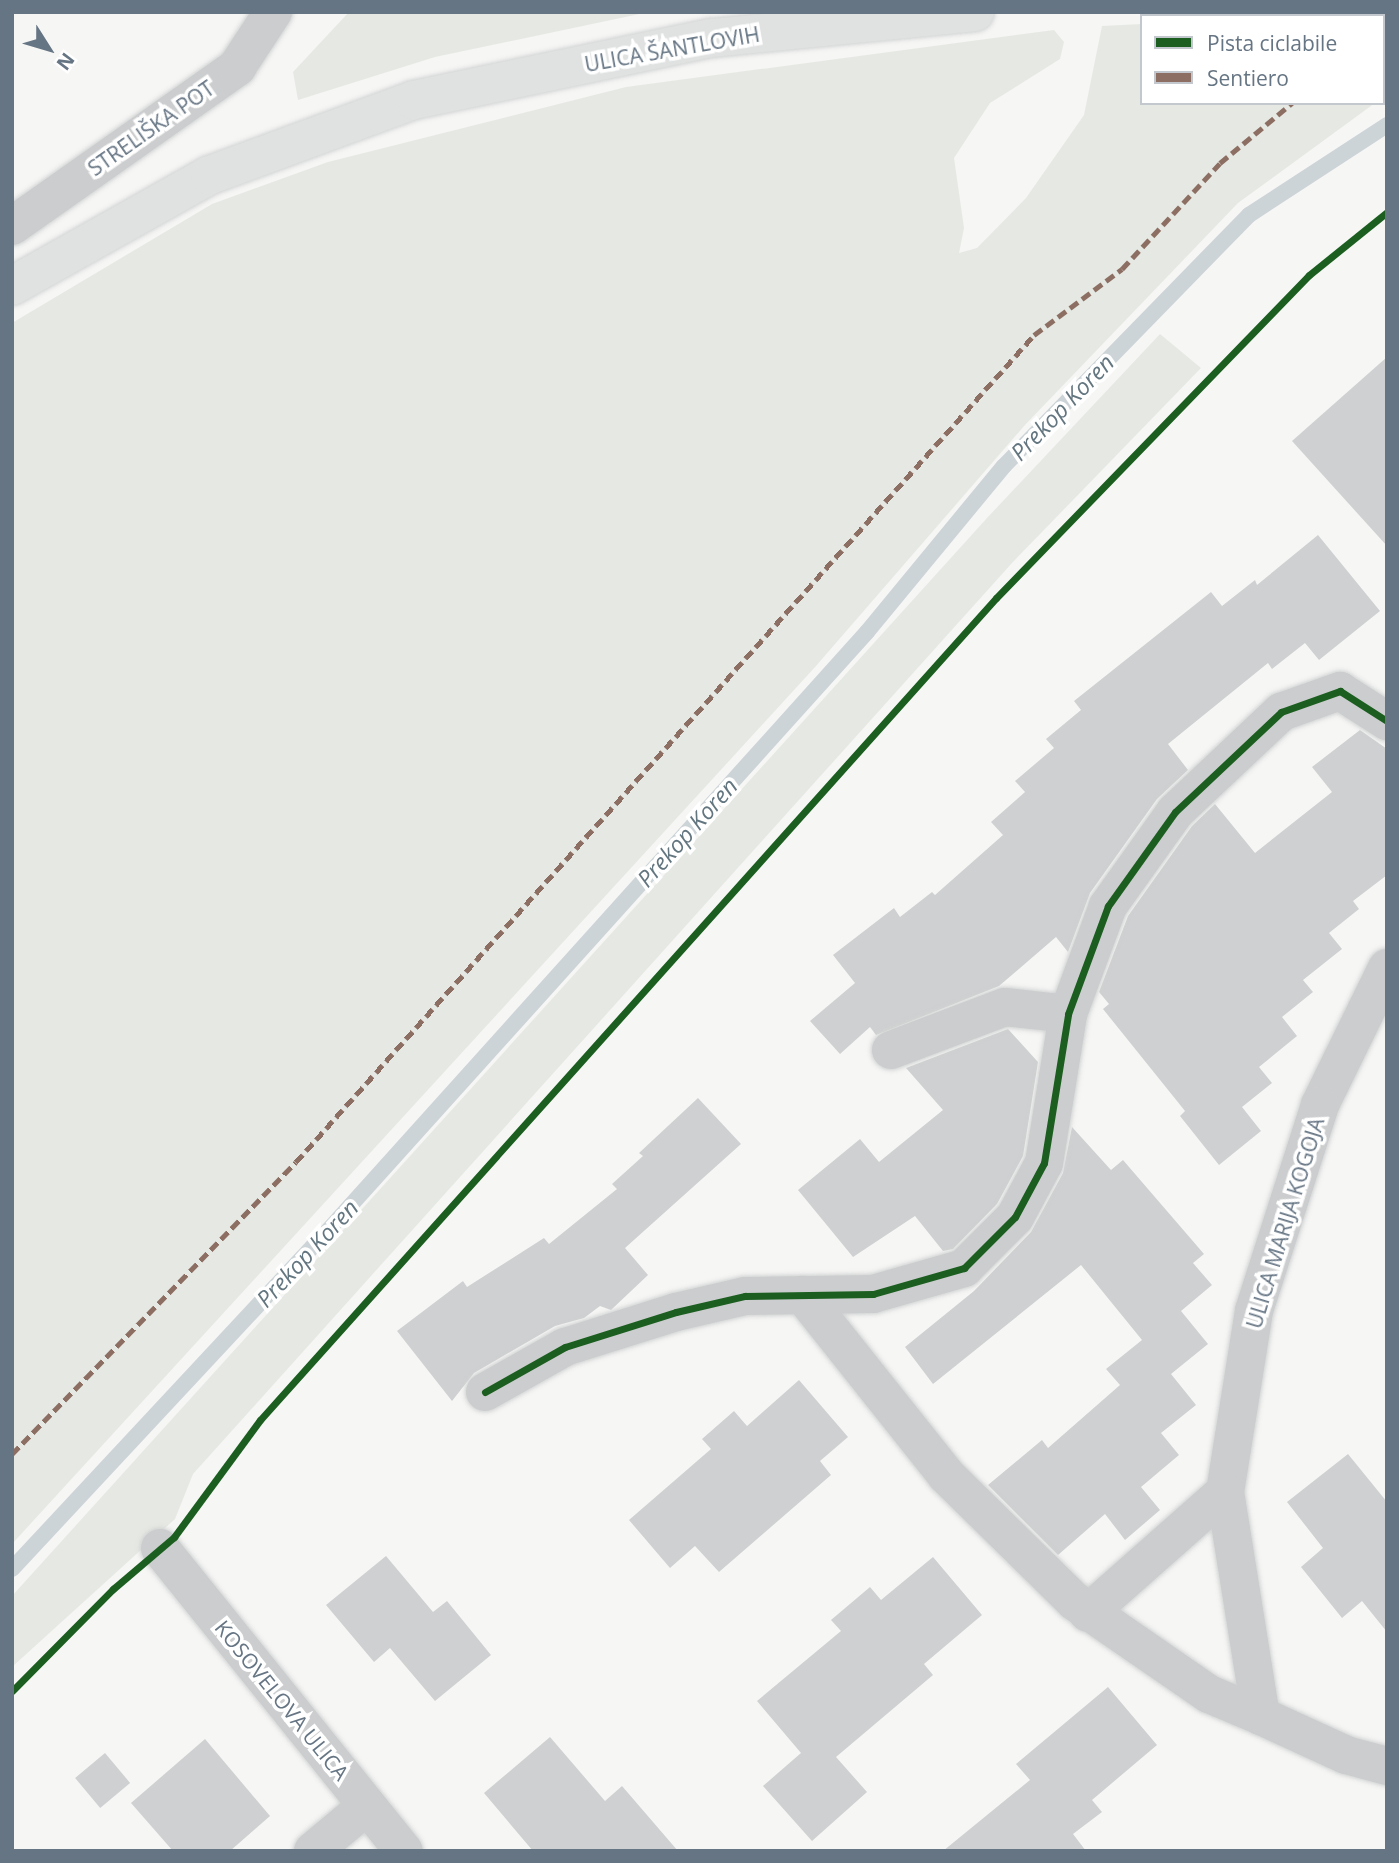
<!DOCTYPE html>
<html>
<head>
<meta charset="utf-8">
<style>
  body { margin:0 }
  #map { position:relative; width:1399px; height:1863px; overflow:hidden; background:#f6f6f5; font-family:"Open Sans",sans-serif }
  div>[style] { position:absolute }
  .green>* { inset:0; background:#e6e9e3 }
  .stream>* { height:16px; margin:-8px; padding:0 8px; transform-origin:8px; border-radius:8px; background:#cdd4d7 }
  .building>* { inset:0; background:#cfd0d1; transform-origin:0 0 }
  .roads { filter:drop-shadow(0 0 2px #d2d4d4) drop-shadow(0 0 2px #d2d4d4) }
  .street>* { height:38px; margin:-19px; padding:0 19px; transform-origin:19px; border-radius:19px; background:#cccdce }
  .secondary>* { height:38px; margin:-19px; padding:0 19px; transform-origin:19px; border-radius:19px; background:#e0e1e1 }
  .quiet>* { height:5px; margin-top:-2.5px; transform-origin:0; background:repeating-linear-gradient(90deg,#8d6e63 0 10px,transparent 0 15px) }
  .cycleway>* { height:7px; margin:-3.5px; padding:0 3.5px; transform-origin:3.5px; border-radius:3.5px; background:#1b5e20 }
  span { translate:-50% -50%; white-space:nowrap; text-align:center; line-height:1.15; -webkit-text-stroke:7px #fff; paint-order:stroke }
  .street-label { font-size:21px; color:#667584 }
  .water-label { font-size:23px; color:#637680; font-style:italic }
  .frame { position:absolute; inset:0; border:14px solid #667584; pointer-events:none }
  .legend { position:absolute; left:1140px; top:14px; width:245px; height:91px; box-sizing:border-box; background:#fff; border:2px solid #c2c8ce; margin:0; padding:9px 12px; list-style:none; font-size:21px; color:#667584 }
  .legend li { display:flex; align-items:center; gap:14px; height:35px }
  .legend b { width:35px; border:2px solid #c2c8ce }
  .north { position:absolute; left:14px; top:14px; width:70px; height:70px; -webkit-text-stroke:5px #fff; paint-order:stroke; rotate:127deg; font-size:19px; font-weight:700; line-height:28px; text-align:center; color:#667584 }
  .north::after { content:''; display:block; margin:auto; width:24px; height:32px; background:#667584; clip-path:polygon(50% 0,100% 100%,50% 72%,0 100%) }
</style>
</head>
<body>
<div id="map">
  <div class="green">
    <i style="clip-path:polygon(349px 12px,649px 12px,435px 57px,298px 100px,293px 72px)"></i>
    <i style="clip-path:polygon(1142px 24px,1142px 103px,1375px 103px,1238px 203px,1025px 425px,816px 666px,12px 1544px,12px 323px,212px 204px,328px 162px,626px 87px,1054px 30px,1064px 42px,1060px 59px,990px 103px,954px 158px,964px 228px,959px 253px,977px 248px,1026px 198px,1084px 115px,1102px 26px)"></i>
    <i style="clip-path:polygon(1160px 334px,1201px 368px,1012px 563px,193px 1474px,175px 1519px,12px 1667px,12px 1596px,987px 518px)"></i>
  </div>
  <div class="stream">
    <i style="left:12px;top:1569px;width:456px;rotate:-47deg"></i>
    <i style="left:323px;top:1236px;width:813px;rotate:-47.99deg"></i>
    <i style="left:867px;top:632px;width:215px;rotate:-50.5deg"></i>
    <i style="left:1004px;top:466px;width:351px;rotate:-45.7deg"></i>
    <i style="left:1249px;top:215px;width:165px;rotate:-33.1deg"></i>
  </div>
  <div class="building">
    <i style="clip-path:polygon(1387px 357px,1387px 546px,1292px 441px)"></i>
    <i style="clip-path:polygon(1318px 535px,1380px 611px,1319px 660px,1305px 643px,1272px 669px,1268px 663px,1168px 744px,1188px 770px,1157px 799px,1090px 893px,1068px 952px,1056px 937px,999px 986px,876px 1035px,870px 1027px,840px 1054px,810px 1021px,855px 983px,833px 955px,894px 908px,900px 917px,932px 892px,935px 895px,1003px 835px,991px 822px,1025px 792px,1015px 781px,1054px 748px,1046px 739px,1081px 710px,1074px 701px,1211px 592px,1222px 606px,1255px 580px,1257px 585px)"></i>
    <i style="clip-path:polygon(1360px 730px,1387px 749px,1387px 875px,1353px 901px,1359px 909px,1329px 933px,1342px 949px,1303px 980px,1313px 992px,1282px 1017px,1297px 1036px,1259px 1067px,1272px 1083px,1242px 1107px,1261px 1131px,1219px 1165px,1180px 1116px,1185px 1111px,1103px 1009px,1109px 1004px,1099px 992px,1128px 916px,1192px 826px,1215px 804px,1255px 853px,1332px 792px,1312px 767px)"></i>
    <i style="clip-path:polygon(1008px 1029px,1038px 1062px,1023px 1156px,997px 1204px,953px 1249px,943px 1251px,915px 1216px,853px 1257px,798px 1190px,860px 1139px,879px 1162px,943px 1110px,906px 1068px)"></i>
    <i style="clip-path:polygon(698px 1098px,741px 1144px,625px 1248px,648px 1275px,611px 1310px,600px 1306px,584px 1318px,555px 1326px,474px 1373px,452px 1401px,397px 1331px,463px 1281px,467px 1287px,544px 1238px,549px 1244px,617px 1189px,612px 1184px,643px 1156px,639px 1153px)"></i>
    <i style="clip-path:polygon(1072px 1127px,1111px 1170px,1123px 1160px,1204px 1254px,1193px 1263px,1212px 1285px,1181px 1311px,1208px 1344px,1171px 1374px,1196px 1405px,1161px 1433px,1179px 1455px,1141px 1487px,1160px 1510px,1125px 1540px,1105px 1514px,1058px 1555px,988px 1485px,1042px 1440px,1048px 1448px,1120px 1385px,1106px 1369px,1142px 1340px,1081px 1265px,933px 1384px,905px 1347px,974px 1291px,1031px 1232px,1063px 1173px)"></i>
    <i style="clip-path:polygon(799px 1380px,848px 1437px,820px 1461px,831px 1475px,719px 1572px,695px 1546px,670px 1568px,629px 1520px,711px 1449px,702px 1439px,734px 1411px,747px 1426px)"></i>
    <i style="clip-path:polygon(1348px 1454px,1387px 1502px,1387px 1632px,1362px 1601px,1342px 1618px,1301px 1567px,1323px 1548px,1287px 1502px)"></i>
    <i style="clip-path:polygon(386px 1556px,433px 1612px,447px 1601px,491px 1655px,435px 1701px,390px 1648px,374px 1662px,326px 1605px)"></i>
    <i style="clip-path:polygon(933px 1557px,982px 1615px,924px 1664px,933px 1675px,836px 1757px,867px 1792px,812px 1841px,763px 1786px,801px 1753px,757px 1701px,841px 1631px,831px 1620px,870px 1587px,881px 1600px)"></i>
    <i style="clip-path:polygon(1108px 1687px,1157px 1745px,1092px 1800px,1102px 1812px,1073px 1834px,1086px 1851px,943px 1851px,1030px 1780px,1016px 1764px)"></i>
    <i style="clip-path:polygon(550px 1737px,605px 1801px,622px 1786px,678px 1851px,533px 1851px,484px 1793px)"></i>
    <i style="clip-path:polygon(205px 1739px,270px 1816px,230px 1851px,173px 1851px,131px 1803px)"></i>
    <i style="left:105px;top:1753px;width:39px;height:39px;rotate:50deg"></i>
  </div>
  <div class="roads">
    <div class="street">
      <i style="left:12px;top:226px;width:276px;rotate:-35.2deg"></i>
      <i style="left:237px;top:67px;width:66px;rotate:-56.8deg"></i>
      <i style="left:1387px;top:968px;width:153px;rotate:116.1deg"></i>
      <i style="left:1320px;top:1105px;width:216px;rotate:107.8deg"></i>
      <i style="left:1254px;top:1311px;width:183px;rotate:99.1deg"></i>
      <i style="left:1225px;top:1492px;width:227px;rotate:80.9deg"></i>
      <i style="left:1261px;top:1716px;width:94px;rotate:24.6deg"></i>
      <i style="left:1346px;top:1755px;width:42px;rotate:15deg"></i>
      <i style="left:891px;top:1050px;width:122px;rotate:-20.7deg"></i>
      <i style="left:1005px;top:1007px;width:63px;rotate:6.3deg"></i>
      <i style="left:803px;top:1295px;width:230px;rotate:51.5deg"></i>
      <i style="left:946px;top:1475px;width:180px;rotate:44.5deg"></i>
      <i style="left:1074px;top:1601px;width:164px;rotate:34.6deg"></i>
      <i style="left:1209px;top:1694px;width:56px;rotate:22.9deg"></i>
      <i style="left:485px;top:1392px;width:92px;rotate:-29.4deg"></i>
      <i style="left:565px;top:1347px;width:116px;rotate:-17.5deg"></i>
      <i style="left:676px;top:1312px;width:71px;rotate:-13.1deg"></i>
      <i style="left:745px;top:1296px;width:128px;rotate:-0.9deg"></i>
      <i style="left:873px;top:1294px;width:95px;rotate:-15.9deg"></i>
      <i style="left:964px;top:1268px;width:72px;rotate:-45deg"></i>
      <i style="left:1015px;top:1217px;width:61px;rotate:-61.8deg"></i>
      <i style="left:1044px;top:1163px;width:151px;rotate:-80.8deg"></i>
      <i style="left:1068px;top:1014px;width:115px;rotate:-69.7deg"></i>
      <i style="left:1108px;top:906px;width:115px;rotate:-54.5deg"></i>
      <i style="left:1175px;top:812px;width:146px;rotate:-43.3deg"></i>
      <i style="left:1281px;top:712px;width:63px;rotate:-19.6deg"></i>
      <i style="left:1340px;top:691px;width:56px;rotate:32.6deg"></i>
      <i style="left:160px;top:1548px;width:389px;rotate:51.2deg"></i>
      <i style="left:1088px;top:1613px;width:183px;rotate:-41.5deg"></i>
      <i style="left:313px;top:1851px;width:70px;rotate:-39.8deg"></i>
    </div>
    <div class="secondary">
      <i style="left:1343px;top:12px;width:44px;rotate:3.9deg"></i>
      <i style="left:12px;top:286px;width:227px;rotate:-29.3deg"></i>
      <i style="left:210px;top:175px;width:217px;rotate:-20.2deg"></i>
      <i style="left:414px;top:100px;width:304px;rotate:-11.8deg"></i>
      <i style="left:712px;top:38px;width:264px;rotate:-5.6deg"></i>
    </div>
  </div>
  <div class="quiet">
    <i style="left:12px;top:1454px;width:407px;rotate:-45.8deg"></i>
    <i style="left:296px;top:1162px;width:1108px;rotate:-48.25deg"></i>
    <i style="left:1034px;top:335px;width:110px;rotate:-36.9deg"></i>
    <i style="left:1122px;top:269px;width:144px;rotate:-47.2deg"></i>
    <i style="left:1220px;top:163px;width:94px;rotate:-39.8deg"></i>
  </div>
  <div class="cycleway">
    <i style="left:485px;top:1392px;width:92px;rotate:-29.4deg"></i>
    <i style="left:565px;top:1347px;width:116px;rotate:-17.5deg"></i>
    <i style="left:676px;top:1312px;width:71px;rotate:-13.1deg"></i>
    <i style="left:745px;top:1296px;width:128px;rotate:-0.9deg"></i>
    <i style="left:873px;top:1294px;width:95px;rotate:-15.9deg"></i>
    <i style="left:964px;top:1268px;width:72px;rotate:-45deg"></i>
    <i style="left:1015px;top:1217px;width:61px;rotate:-61.8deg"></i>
    <i style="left:1044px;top:1163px;width:151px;rotate:-80.8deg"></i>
    <i style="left:1068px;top:1014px;width:115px;rotate:-69.7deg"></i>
    <i style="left:1108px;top:906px;width:115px;rotate:-54.5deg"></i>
    <i style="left:1175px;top:812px;width:146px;rotate:-43.3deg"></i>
    <i style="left:1281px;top:712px;width:63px;rotate:-19.6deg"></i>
    <i style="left:1340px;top:691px;width:56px;rotate:32.6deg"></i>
    <i style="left:12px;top:1691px;width:144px;rotate:-45.3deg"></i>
    <i style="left:113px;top:1589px;width:80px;rotate:-40.4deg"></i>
    <i style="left:174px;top:1537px;width:145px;rotate:-53.7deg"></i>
    <i style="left:260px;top:1420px;width:1103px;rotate:-48.16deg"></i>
    <i style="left:996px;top:598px;width:450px;rotate:-45.9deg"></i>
    <i style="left:1309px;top:275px;width:100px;rotate:-38.9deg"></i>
  </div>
  <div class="street-label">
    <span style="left:672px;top:49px;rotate:-10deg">ULICA ŠANTLOVIH</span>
    <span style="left:151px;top:128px;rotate:-35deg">STRELIŠKA POT</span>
    <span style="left:1285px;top:1223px;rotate:-73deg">ULICA MARIJA KOGOJA</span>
    <span style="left:282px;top:1700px;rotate:51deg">KOSOVELOVA ULICA</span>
  </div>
  <div class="water-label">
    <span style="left:1062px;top:407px;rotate:-46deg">Prekop Koren</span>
    <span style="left:687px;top:832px;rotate:-48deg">Prekop Koren</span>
    <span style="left:307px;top:1253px;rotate:-47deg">Prekop Koren</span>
  </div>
  <div class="frame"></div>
  <ul class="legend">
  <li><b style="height:9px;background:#1b5e20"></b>Pista ciclabile</li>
  <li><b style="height:9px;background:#8d6e63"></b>Sentiero</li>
  </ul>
  <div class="north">N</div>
</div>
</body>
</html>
